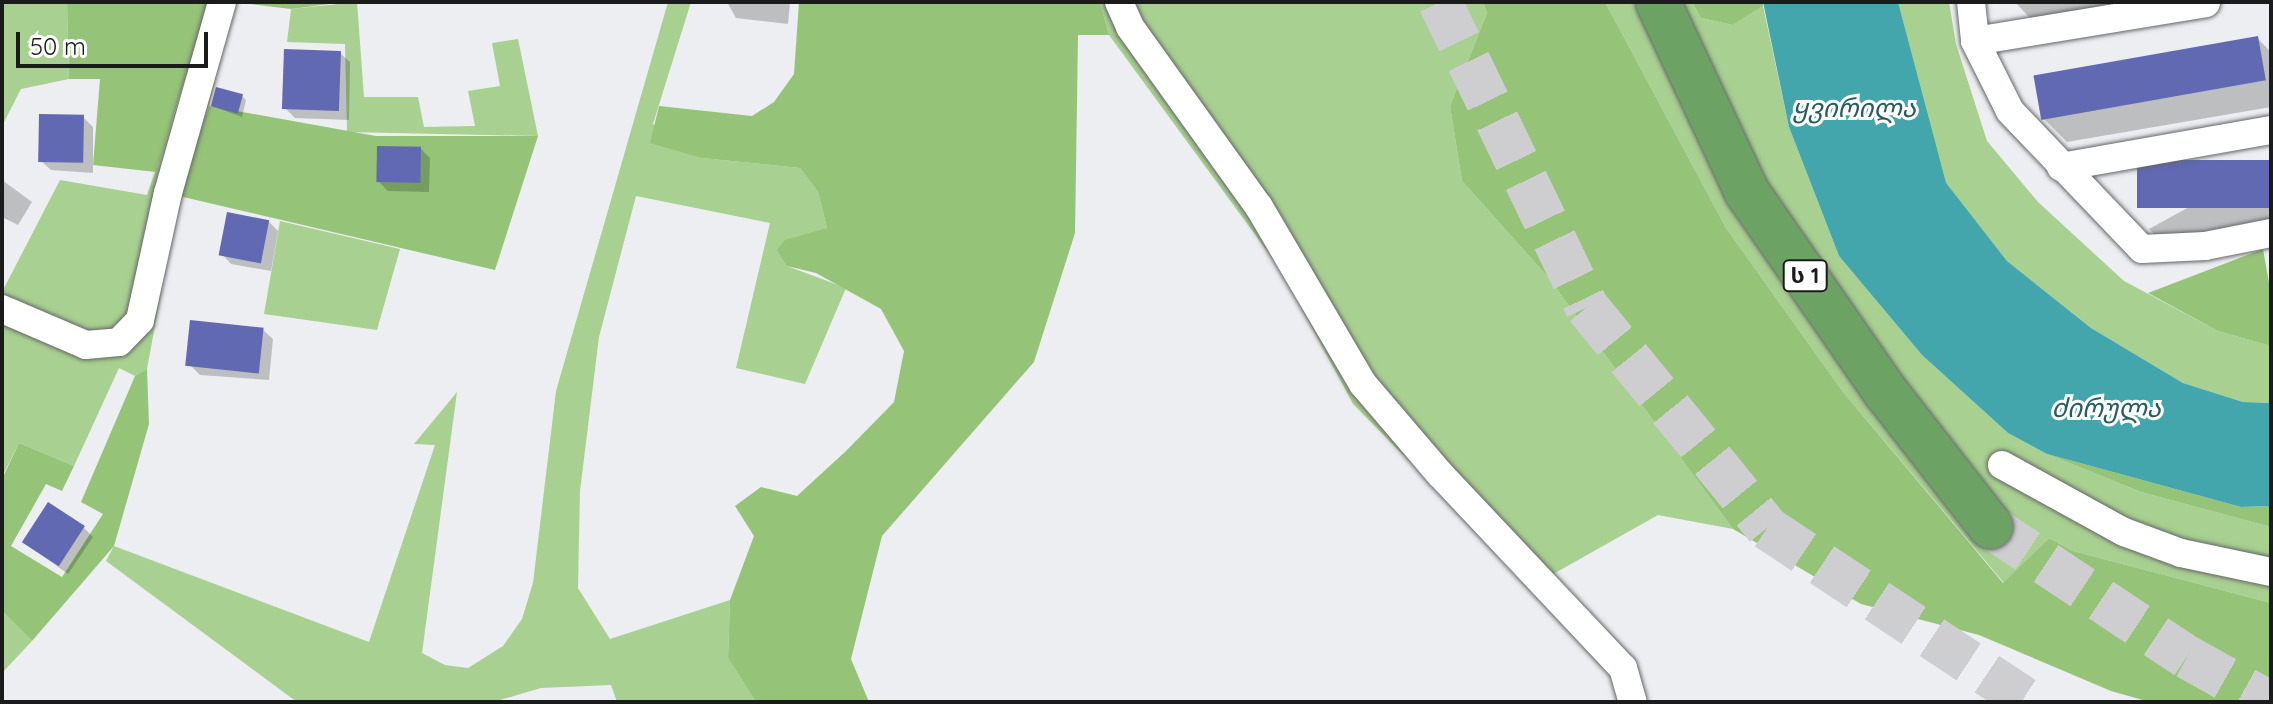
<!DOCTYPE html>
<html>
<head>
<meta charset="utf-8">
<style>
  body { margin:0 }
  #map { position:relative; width:2273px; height:704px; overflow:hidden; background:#edeef1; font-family:Quicksand,"Noto Sans Georgian",sans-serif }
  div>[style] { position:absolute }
  .green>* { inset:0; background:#a8d090 }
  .forest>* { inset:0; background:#95c377 }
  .water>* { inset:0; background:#43a6ac }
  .shadow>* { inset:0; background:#0003 }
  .building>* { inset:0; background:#6069b2; transform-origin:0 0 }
  .motorway-tunnel>* { height:44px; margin-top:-22px; transform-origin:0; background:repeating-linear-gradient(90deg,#ceced1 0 44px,transparent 0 66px) }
  .roads { filter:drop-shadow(0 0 2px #656669) drop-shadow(0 0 2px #656669) }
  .minor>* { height:28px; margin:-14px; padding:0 14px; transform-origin:14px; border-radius:14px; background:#fff }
  .motorway>* { height:44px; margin:-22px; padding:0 22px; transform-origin:22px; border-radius:22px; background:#6ca364 }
  span { translate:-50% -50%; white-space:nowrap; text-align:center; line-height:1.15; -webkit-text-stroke:6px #fff; paint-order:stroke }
  .shield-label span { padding:2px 6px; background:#fff; border:2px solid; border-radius:6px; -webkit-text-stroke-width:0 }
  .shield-label { font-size:22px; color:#1b1b1c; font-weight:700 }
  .water-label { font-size:26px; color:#265d60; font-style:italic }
  .frame { position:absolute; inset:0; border:4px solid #1b1b1c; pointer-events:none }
  .scale { position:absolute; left:16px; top:32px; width:192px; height:36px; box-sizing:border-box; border:4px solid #1b1b1c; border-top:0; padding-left:10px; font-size:24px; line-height:28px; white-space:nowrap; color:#1b1b1c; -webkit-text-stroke:6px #fff; paint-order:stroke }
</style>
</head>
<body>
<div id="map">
  <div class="green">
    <i style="clip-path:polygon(2px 2px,67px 2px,69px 79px,21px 89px,2px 126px)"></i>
    <i style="clip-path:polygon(233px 2px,209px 106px,179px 196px,147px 369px,135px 376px,119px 368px,74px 466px,19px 443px,2px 477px,2px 292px,60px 180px,147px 195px,190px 69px)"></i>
    <i style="clip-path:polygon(357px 2px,364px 97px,418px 97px,424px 127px,475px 126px,468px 91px,500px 86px,492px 43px,518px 39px,538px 136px,347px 132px,345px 44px,287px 42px,291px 9px)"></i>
    <i style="clip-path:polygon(668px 2px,691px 2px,653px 124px,702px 158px,800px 168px,818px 192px,827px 228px,797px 240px,787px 266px,846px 288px,805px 384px,736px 368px,770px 223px,636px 196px,599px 337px,580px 491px,578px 588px,610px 639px,730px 600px,728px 658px,756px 702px,617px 702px,611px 685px,541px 688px,493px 702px,297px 702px,106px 561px,114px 546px,369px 642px,435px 445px,414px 444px,457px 392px,422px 653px,445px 665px,468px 668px,503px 646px,522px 619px,533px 583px,556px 391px)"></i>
    <i style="clip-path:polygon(1100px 2px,1483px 2px,1487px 13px,1450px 106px,1462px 181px,1548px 277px,1733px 529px,1658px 515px,1532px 586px,1353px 404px,1281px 270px,1109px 35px)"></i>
    <i style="clip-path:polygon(1605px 2px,1692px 2px,1701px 18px,1733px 25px,1763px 6px,1789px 127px,1839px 256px,1922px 355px,2008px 433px,2047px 454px,2141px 492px,2271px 527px,2271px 603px,2073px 551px,2049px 538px,2004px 583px,1843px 392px,1726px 228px)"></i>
    <i style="clip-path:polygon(1898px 2px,1949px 2px,1956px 44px,1987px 141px,2038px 202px,2124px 281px,2218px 331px,2271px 346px,2271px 403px,2243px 402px,2183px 383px,2091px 328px,2007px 261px,1945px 183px)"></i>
    <i style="clip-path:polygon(280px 221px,400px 249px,377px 330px,264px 314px)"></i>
    <i style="clip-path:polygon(2px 611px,32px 641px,2px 673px)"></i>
  </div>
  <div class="forest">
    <i style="clip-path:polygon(67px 2px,209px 2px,156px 172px,93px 165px,100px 79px,69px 79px)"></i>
    <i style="clip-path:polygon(233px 2px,345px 2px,291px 9px)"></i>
    <i style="clip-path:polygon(799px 2px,1100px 2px,1109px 35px,1078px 35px,1075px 233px,1034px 362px,882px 536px,851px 659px,869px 702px,756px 702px,728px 658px,730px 600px,754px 536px,735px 506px,761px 487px,797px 496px,846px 451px,894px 402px,904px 351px,881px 309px,816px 273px,787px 266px,777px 250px,785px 240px,827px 228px,818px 192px,800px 168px,702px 158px,650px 143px,659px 106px,752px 116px,774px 102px,794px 74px)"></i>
    <i style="clip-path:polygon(1483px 2px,1605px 2px,1726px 228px,1843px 392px,2003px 583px,2049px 538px,2073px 551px,2271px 603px,2271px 702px,2150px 702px,2111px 691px,1979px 635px,1861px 604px,1733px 529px,1548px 277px,1462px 181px,1450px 106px,1487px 13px)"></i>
    <i style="clip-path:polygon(1692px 2px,1763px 2px,1763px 6px,1733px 25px,1701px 18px)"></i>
    <i style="clip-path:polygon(209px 106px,376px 136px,538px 136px,495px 270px,179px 196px)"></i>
    <i style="clip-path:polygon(2263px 249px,2271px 294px,2271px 346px,2218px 331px,2148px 293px)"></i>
    <i style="clip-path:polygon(147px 369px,149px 424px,114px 546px,32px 641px,2px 611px,2px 479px,19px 443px,74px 466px,62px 491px,46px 484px,11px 546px,62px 577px,103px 514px,81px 502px,135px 376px)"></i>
    <i style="clip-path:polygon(2047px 454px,2241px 507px,2271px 506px,2271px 527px,2141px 492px)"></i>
  </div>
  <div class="water">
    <i style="clip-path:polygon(1763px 2px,1898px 2px,1946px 183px,2007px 261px,2091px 328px,2183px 383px,2243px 402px,2271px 403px,2271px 506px,2241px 507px,2047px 454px,2008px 433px,1922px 355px,1839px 256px,1789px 127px)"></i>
  </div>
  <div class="shadow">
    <i style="clip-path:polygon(727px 2px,790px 2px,788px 24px,736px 18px)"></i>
    <i style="clip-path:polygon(2015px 2px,2160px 2px,2039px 28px)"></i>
    <i style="clip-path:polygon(2257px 38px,2271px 52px,2271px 107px,2067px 142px,2043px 118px)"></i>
    <i style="clip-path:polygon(340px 53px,350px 62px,349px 120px,295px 118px,286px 109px)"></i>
    <i style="clip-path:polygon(242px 96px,246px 100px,242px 117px,212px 106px)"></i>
    <i style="clip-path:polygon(83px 117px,93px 127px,93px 173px,51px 170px,41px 161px)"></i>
    <i style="clip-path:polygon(421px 149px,430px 158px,429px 192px,388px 191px,378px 181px)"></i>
    <i style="clip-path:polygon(2271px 162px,2271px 236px,2173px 253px,2149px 229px)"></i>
    <i style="clip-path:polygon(2px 180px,32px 202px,18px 225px,2px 217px)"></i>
    <i style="clip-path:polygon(268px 221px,278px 231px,271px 271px,231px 264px,222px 254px)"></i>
    <i style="clip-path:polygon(263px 330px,273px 339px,269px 380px,200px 375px,190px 365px)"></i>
    <i style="clip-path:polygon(83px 527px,93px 537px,68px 574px,23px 542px)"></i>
  </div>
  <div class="building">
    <i style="left:2258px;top:36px;width:45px;height:228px;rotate:80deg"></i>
    <i style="left:284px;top:49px;width:57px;height:60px;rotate:2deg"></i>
    <i style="left:216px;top:87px;width:28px;height:20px;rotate:15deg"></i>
    <i style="left:39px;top:114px;width:45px;height:48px;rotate:1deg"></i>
    <i style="left:377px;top:146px;width:44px;height:36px;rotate:1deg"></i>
    <i style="left:2271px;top:160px;width:48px;height:134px;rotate:90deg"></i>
    <i style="left:227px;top:212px;width:43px;height:44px;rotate:11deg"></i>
    <i style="left:190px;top:320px;width:74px;height:46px;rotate:6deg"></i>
    <i style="left:48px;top:502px;width:44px;height:48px;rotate:33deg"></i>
  </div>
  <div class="motorway-tunnel">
    <i style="left:1440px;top:2px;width:339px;rotate:64.3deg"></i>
    <i style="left:1587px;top:307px;width:285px;rotate:50.8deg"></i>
    <i style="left:1767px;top:528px;width:315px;rotate:33.6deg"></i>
    <i style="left:1991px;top:527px;width:235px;rotate:33.6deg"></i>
    <i style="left:2187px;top:657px;width:93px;rotate:29.1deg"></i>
  </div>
  <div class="roads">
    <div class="minor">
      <i style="left:1119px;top:2px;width:27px;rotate:66deg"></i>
      <i style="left:1130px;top:27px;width:221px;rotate:54.4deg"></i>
      <i style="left:1259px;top:207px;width:205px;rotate:59.6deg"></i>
      <i style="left:1363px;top:384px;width:118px;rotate:49.5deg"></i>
      <i style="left:1440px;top:474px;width:267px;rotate:46.7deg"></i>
      <i style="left:1623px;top:668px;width:35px;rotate:74deg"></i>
      <i style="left:1971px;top:2px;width:39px;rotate:84deg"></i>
      <i style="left:1975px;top:41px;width:78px;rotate:63.4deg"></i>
      <i style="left:2010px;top:111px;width:191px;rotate:46.3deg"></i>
      <i style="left:2142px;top:249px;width:63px;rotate:-2.7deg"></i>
      <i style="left:2205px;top:246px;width:67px;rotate:-11.1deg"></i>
      <i style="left:1975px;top:41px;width:234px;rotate:-9.3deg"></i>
      <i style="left:2061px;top:167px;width:213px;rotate:-10deg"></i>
      <i style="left:2px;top:309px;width:91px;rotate:23.2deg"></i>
      <i style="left:86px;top:345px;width:33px;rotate:-5deg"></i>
      <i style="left:119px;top:342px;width:30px;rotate:-46deg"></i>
      <i style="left:140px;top:320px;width:130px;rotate:-77.6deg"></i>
      <i style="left:168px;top:193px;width:198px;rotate:-74.2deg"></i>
      <i style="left:2002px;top:465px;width:139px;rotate:28.8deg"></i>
      <i style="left:2124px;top:532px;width:61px;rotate:20.2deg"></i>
      <i style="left:2181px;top:553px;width:92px;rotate:11.9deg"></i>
    </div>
    <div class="motorway">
      <i style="left:1658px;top:2px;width:210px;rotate:64.9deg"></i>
      <i style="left:1747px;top:192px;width:242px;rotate:55.3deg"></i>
      <i style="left:1885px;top:391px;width:172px;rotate:52.1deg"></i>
    </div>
  </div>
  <div class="shield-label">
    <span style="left:1805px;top:276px">ს 1</span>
  </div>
  <div class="water-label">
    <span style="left:1854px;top:108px">ყვირილა</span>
    <span style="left:2106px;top:408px">ძირულა</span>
  </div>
  <div class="frame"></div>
  <div class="scale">50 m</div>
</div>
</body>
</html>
